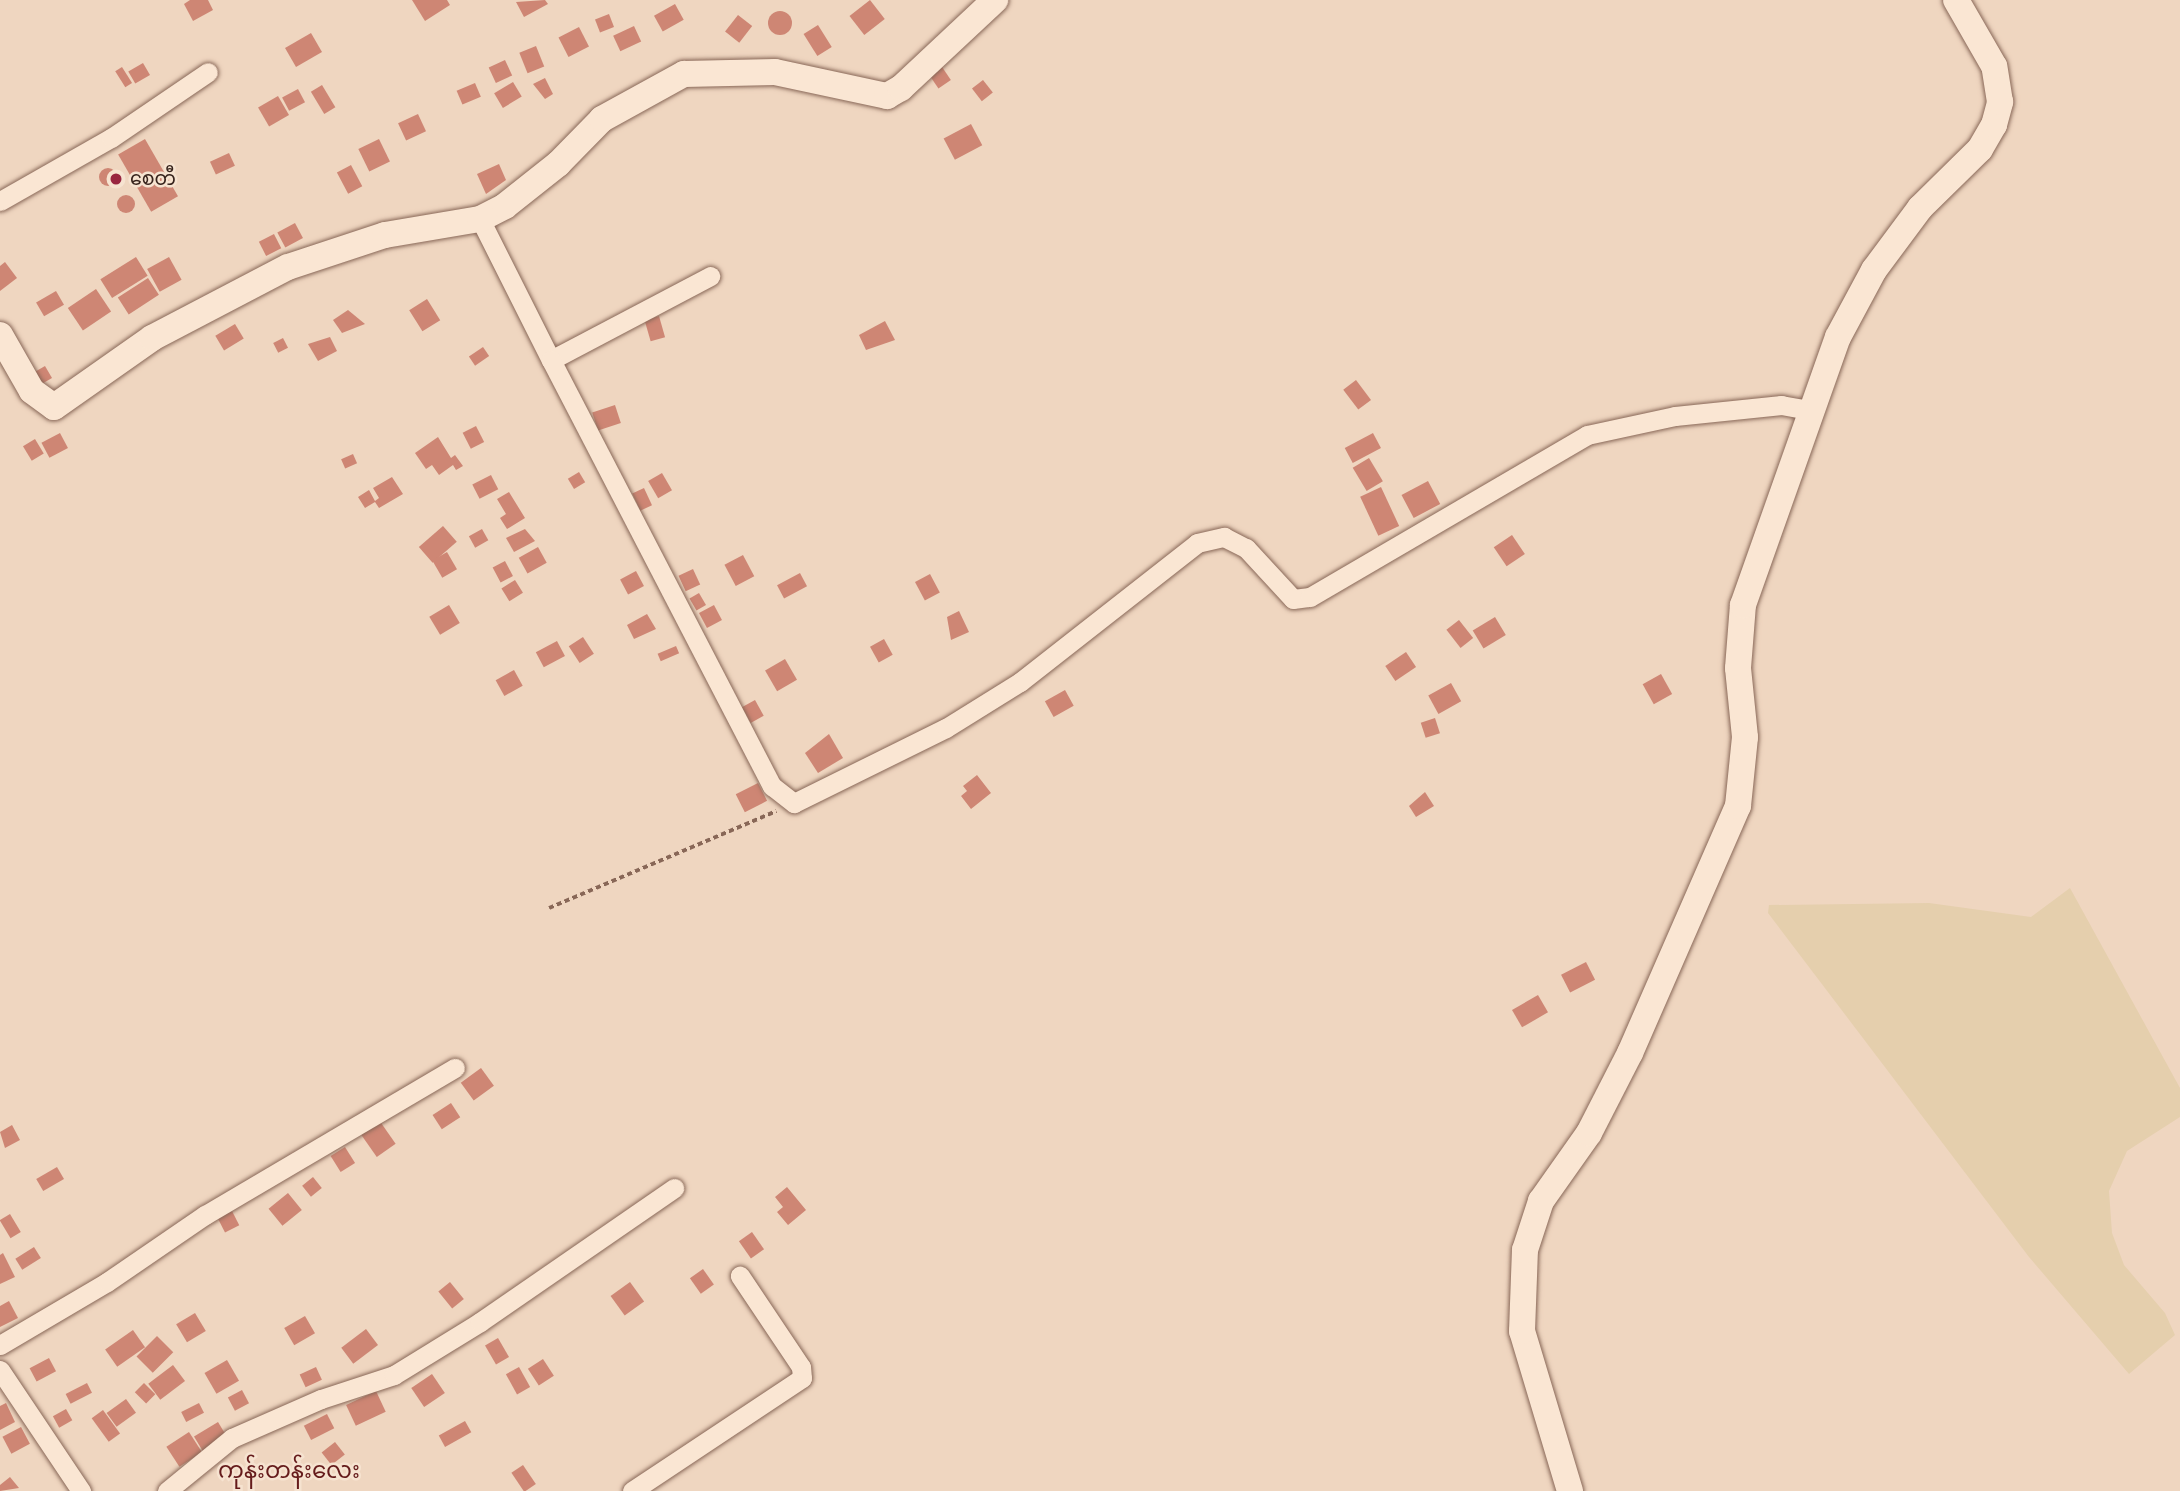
<!DOCTYPE html>
<html>
<head>
<meta charset="utf-8">
<style>
  body { margin:0 }
  #map { position:relative; width:2180px; height:1491px; overflow:hidden; background:#efd6c0; font-family:"Noto Serif","Noto Sans Myanmar",serif }
  div>[style] { position:absolute }
  .farmland>* { inset:0; background:#e5cfad }
  .building>* { inset:0; background:#ce8674; transform-origin:0 0 }
  .round { border-radius:50% }
  .path>* { height:3.5px; margin-top:-1.75px; transform-origin:0; background:repeating-linear-gradient(90deg,#886757 0 5px,transparent 0 8.5px) }
  .roads { filter:drop-shadow(0 0 2px #886757) drop-shadow(0 0 2px #886757) }
  .street>* { height:19px; margin:-9.5px; padding:0 9.5px; transform-origin:9.5px; border-radius:9.5px; background:#fae6d3 }
  .secondary>* { height:26px; margin:-13px; padding:0 13px; transform-origin:13px; border-radius:13px; background:#fae6d3 }
  .dots>* { width:19px; height:19px; translate:-50% -50%; box-sizing:border-box; border:4px solid #f6e3d0; border-radius:50% }
  span { translate:-50% -50%; white-space:nowrap; text-align:center; line-height:1.15; -webkit-text-stroke:5px #f6e3d0; paint-order:stroke }
  .poi-label { font-size:19px; color:#37231c }
  .left { translate:0 -50%; text-align:left }
  .quarter-label { font-size:23px; color:#651b1b }
</style>
</head>
<body>
<div id="map">
  <div class="farmland">
    <i style="clip-path:polygon(2070px 888px,2180px 1088px,2180px 1117px,2127px 1151px,2109px 1191px,2112px 1233px,2124px 1265px,2165px 1313px,2175px 1335px,2129px 1374px,2029px 1257px,1768px 913px,1769px 905px,1929px 903px,2031px 917px)"></i>
  </div>
  <div class="building">
    <i style="clip-path:polygon(190px 0,208px 0,213px 10px,193px 21px,184px 4px)"></i>
    <i style="clip-path:polygon(412px 0,447px 0,450px 5px,425px 21px)"></i>
    <i style="clip-path:polygon(545px 0,548px 4px,524px 17px,516px 2px)"></i>
    <i style="left:870px;top:0;width:24px;height:26px;rotate:52deg"></i>
    <i style="left:675px;top:4px;width:18px;height:24px;rotate:61deg"></i>
    <i class="round" style="left:768px;top:11px;width:24px;height:24px"></i>
    <i style="left:609px;top:14px;width:14px;height:15px;rotate:69deg"></i>
    <i style="left:738px;top:15px;width:18px;height:21px;rotate:38deg"></i>
    <i style="left:818px;top:25px;width:26px;height:17px;rotate:58deg"></i>
    <i style="left:634px;top:26px;width:17px;height:23px;rotate:65deg"></i>
    <i style="left:579px;top:27px;width:22px;height:23px;rotate:63deg"></i>
    <i style="left:311px;top:33px;width:22px;height:30px;rotate:60deg"></i>
    <i style="left:536px;top:46px;width:22px;height:18px;rotate:68deg"></i>
    <i style="left:505px;top:60px;width:17px;height:18px;rotate:65deg"></i>
    <i style="left:938px;top:61px;width:23px;height:15px;rotate:56deg"></i>
    <i style="left:143px;top:63px;width:14px;height:17px;rotate:60deg"></i>
    <i style="left:122px;top:67px;width:19px;height:8px;rotate:58deg"></i>
    <i style="clip-path:polygon(545px 78px,553px 94px,545px 99px,533px 84px)"></i>
    <i style="left:983px;top:80px;width:16px;height:14px;rotate:52deg"></i>
    <i style="left:513px;top:82px;width:17px;height:22px;rotate:59deg"></i>
    <i style="left:475px;top:83px;width:15px;height:20px;rotate:67deg"></i>
    <i style="left:322px;top:85px;width:26px;height:13px;rotate:59deg"></i>
    <i style="left:298px;top:89px;width:15px;height:18px;rotate:62deg"></i>
    <i style="left:278px;top:96px;width:22px;height:23px;rotate:60deg"></i>
    <i style="left:418px;top:114px;width:19px;height:22px;rotate:65deg"></i>
    <i style="left:971px;top:124px;width:24px;height:31px;rotate:62deg"></i>
    <i style="left:145px;top:139px;width:66px;height:31px;rotate:60deg"></i>
    <i style="left:379px;top:139px;width:25px;height:23px;rotate:64deg"></i>
    <i style="left:229px;top:153px;width:14px;height:21px;rotate:65deg"></i>
    <i style="clip-path:polygon(499px 164px,506px 180px,486px 194px,477px 174px)"></i>
    <i style="left:351px;top:165px;width:24px;height:16px;rotate:62deg"></i>
    <i class="round" style="left:99px;top:168px;width:18px;height:18px"></i>
    <i class="round" style="left:117px;top:195px;width:18px;height:18px"></i>
    <i style="left:295px;top:223px;width:17px;height:20px;rotate:62deg"></i>
    <i style="left:274px;top:234px;width:16px;height:17px;rotate:63deg"></i>
    <i style="left:136px;top:257px;width:22px;height:42px;rotate:58deg"></i>
    <i style="left:169px;top:257px;width:26px;height:25px;rotate:61deg"></i>
    <i style="clip-path:polygon(5px 262px,17px 278px,0 291px,0 266px)"></i>
    <i style="left:148px;top:278px;width:20px;height:36px;rotate:57deg"></i>
    <i style="left:96px;top:289px;width:27px;height:34px;rotate:56deg"></i>
    <i style="left:56px;top:291px;width:16px;height:23px;rotate:60deg"></i>
    <i style="left:427px;top:299px;width:25px;height:21px;rotate:58deg"></i>
    <i style="clip-path:polygon(348px 310px,365px 324px,342px 333px,333px 320px)"></i>
    <i style="left:659px;top:316px;width:22px;height:15px;rotate:74deg"></i>
    <i style="clip-path:polygon(885px 321px,895px 340px,866px 350px,859px 335px)"></i>
    <i style="left:235px;top:324px;width:17px;height:23px;rotate:59deg"></i>
    <i style="clip-path:polygon(330px 337px,337px 351px,318px 361px,308px 344px)"></i>
    <i style="left:283px;top:338px;width:11px;height:11px;rotate:63deg"></i>
    <i style="left:483px;top:347px;width:11px;height:17px;rotate:56deg"></i>
    <i style="left:45px;top:366px;width:14px;height:13px;rotate:60deg"></i>
    <i style="left:1356px;top:380px;width:25px;height:16px;rotate:53deg"></i>
    <i style="left:615px;top:405px;width:19px;height:24px;rotate:72deg"></i>
    <i style="left:476px;top:426px;width:18px;height:15px;rotate:63deg"></i>
    <i style="left:60px;top:433px;width:17px;height:21px;rotate:62deg"></i>
    <i style="left:1373px;top:433px;width:17px;height:32px;rotate:62deg"></i>
    <i style="clip-path:polygon(438px 437px,451px 458px,455px 455px,463px 466px,456px 470px,453px 465px,439px 475px,432px 465px,426px 469px,415px 453px)"></i>
    <i style="left:35px;top:439px;width:17px;height:14px;rotate:59deg"></i>
    <i style="left:353px;top:454px;width:10px;height:13px;rotate:66deg"></i>
    <i style="left:1369px;top:458px;width:27px;height:19px;rotate:59deg"></i>
    <i style="left:579px;top:472px;width:12px;height:13px;rotate:59deg"></i>
    <i style="left:662px;top:473px;width:20px;height:16px;rotate:60deg"></i>
    <i style="left:491px;top:475px;width:16px;height:21px;rotate:63deg"></i>
    <i style="clip-path:polygon(392px 477px,403px 494px,379px 508px,375px 502px,365px 508px,358px 497px,369px 490px,375px 501px,379px 498px,373px 488px)"></i>
    <i style="left:1428px;top:481px;width:26px;height:30px;rotate:62deg"></i>
    <i style="left:1381px;top:487px;width:43px;height:23px;rotate:65deg"></i>
    <i style="left:644px;top:488px;width:19px;height:13px;rotate:65deg"></i>
    <i style="clip-path:polygon(509px 492px,525px 518px,507px 529px,500px 518px,506px 514px,497px 499px)"></i>
    <i style="left:443px;top:526px;width:21px;height:32px;rotate:49deg"></i>
    <i style="left:482px;top:529px;width:13px;height:15px;rotate:61deg"></i>
    <i style="clip-path:polygon(525px 529px,535px 541px,514px 552px,506px 538px)"></i>
    <i style="left:1512px;top:535px;width:23px;height:22px;rotate:56deg"></i>
    <i style="left:538px;top:547px;width:18px;height:22px;rotate:61deg"></i>
    <i style="left:447px;top:552px;width:20px;height:17px;rotate:60deg"></i>
    <i style="left:743px;top:555px;width:24px;height:21px;rotate:62deg"></i>
    <i style="left:505px;top:561px;width:17px;height:14px;rotate:62deg"></i>
    <i style="left:693px;top:569px;width:17px;height:16px;rotate:65deg"></i>
    <i style="left:636px;top:571px;width:17px;height:18px;rotate:62deg"></i>
    <i style="left:800px;top:573px;width:15px;height:26px;rotate:62deg"></i>
    <i style="left:930px;top:574px;width:21px;height:17px;rotate:62deg"></i>
    <i style="left:515px;top:580px;width:15px;height:16px;rotate:58deg"></i>
    <i style="left:699px;top:593px;width:14px;height:11px;rotate:60deg"></i>
    <i style="left:449px;top:605px;width:21px;height:23px;rotate:59deg"></i>
    <i style="left:714px;top:605px;width:17px;height:17px;rotate:62deg"></i>
    <i style="clip-path:polygon(959px 611px,969px 632px,951px 640px,947px 617px)"></i>
    <i style="clip-path:polygon(647px 614px,656px 629px,634px 639px,627px 625px)"></i>
    <i style="left:1495px;top:617px;width:21px;height:26px;rotate:59deg"></i>
    <i style="left:1459px;top:620px;width:23px;height:16px;rotate:52deg"></i>
    <i style="left:583px;top:637px;width:20px;height:17px;rotate:57deg"></i>
    <i style="left:884px;top:639px;width:18px;height:16px;rotate:61deg"></i>
    <i style="left:557px;top:641px;width:17px;height:24px;rotate:62deg"></i>
    <i style="left:676px;top:646px;width:8px;height:20px;rotate:67deg"></i>
    <i style="left:1406px;top:652px;width:18px;height:25px;rotate:56deg"></i>
    <i style="left:785px;top:659px;width:24px;height:23px;rotate:60deg"></i>
    <i style="left:514px;top:670px;width:18px;height:21px;rotate:61deg"></i>
    <i style="left:1661px;top:674px;width:23px;height:21px;rotate:61deg"></i>
    <i style="left:1451px;top:683px;width:21px;height:26px;rotate:61deg"></i>
    <i style="left:1065px;top:690px;width:18px;height:23px;rotate:61deg"></i>
    <i style="left:755px;top:700px;width:18px;height:15px;rotate:61deg"></i>
    <i style="left:1435px;top:718px;width:16px;height:15px;rotate:72deg"></i>
    <i style="clip-path:polygon(829px 734px,843px 758px,818px 773px,805px 753px)"></i>
    <i style="clip-path:polygon(977px 775px,991px 793px,971px 809px,961px 796px,967px 791px,963px 786px)"></i>
    <i style="left:758px;top:783px;width:20px;height:25px;rotate:63deg"></i>
    <i style="clip-path:polygon(1425px 792px,1434px 806px,1416px 817px,1409px 806px)"></i>
    <i style="left:1586px;top:962px;width:20px;height:28px;rotate:63deg"></i>
    <i style="left:1538px;top:995px;width:20px;height:30px;rotate:60deg"></i>
    <i style="left:481px;top:1068px;width:22px;height:25px;rotate:54deg"></i>
    <i style="left:451px;top:1103px;width:17px;height:22px;rotate:57deg"></i>
    <i style="left:379px;top:1120px;width:29px;height:23px;rotate:55deg"></i>
    <i style="clip-path:polygon(12px 1125px,20px 1140px,5px 1148px,0 1132px)"></i>
    <i style="left:345px;top:1147px;width:19px;height:17px;rotate:58deg"></i>
    <i style="left:57px;top:1167px;width:14px;height:24px;rotate:60deg"></i>
    <i style="left:313px;top:1177px;width:14px;height:14px;rotate:51deg"></i>
    <i style="clip-path:polygon(787px 1187px,806px 1210px,788px 1225px,777px 1212px,783px 1207px,775px 1197px)"></i>
    <i style="left:288px;top:1193px;width:22px;height:25px;rotate:51deg"></i>
    <i style="left:232px;top:1211px;width:16px;height:16px;rotate:63deg"></i>
    <i style="left:10px;top:1214px;width:21px;height:12px;rotate:59deg"></i>
    <i style="left:752px;top:1232px;width:21px;height:16px;rotate:55deg"></i>
    <i style="left:34px;top:1247px;width:13px;height:22px;rotate:58deg"></i>
    <i style="clip-path:polygon(3px 1253px,15px 1277px,0 1284px,0 1255px)"></i>
    <i style="left:703px;top:1269px;width:19px;height:16px;rotate:55deg"></i>
    <i style="left:450px;top:1282px;width:22px;height:15px;rotate:51deg"></i>
    <i style="left:630px;top:1282px;width:24px;height:24px;rotate:54deg"></i>
    <i style="clip-path:polygon(9px 1301px,18px 1318px,0 1327px,0 1306px)"></i>
    <i style="left:195px;top:1313px;width:21px;height:22px;rotate:59deg"></i>
    <i style="left:305px;top:1316px;width:20px;height:24px;rotate:60deg"></i>
    <i style="left:366px;top:1329px;width:20px;height:31px;rotate:53deg"></i>
    <i style="left:133px;top:1330px;width:21px;height:34px;rotate:55deg"></i>
    <i style="left:157px;top:1336px;width:23px;height:29px;rotate:45deg"></i>
    <i style="left:498px;top:1338px;width:22px;height:15px;rotate:60deg"></i>
    <i style="left:49px;top:1358px;width:15px;height:22px;rotate:62deg"></i>
    <i style="left:543px;top:1359px;width:20px;height:18px;rotate:57deg"></i>
    <i style="left:227px;top:1360px;width:24px;height:26px;rotate:60deg"></i>
    <i style="left:173px;top:1365px;width:20px;height:31px;rotate:53deg"></i>
    <i style="left:316px;top:1367px;width:14px;height:18px;rotate:65deg"></i>
    <i style="left:519px;top:1367px;width:23px;height:15px;rotate:61deg"></i>
    <i style="left:432px;top:1374px;width:23px;height:25px;rotate:56deg"></i>
    <i style="left:87px;top:1383px;width:11px;height:24px;rotate:63deg"></i>
    <i style="left:144px;top:1383px;width:16px;height:13px;rotate:45deg"></i>
    <i style="left:242px;top:1390px;width:15px;height:16px;rotate:62deg"></i>
    <i style="left:376px;top:1391px;width:23px;height:33px;rotate:65deg"></i>
    <i style="left:126px;top:1399px;width:17px;height:24px;rotate:54deg"></i>
    <i style="clip-path:polygon(6px 1403px,15px 1422px,0 1430px,0 1406px)"></i>
    <i style="left:199px;top:1403px;width:11px;height:20px;rotate:63deg"></i>
    <i style="left:66px;top:1409px;width:13px;height:15px;rotate:61deg"></i>
    <i style="left:103px;top:1410px;width:29px;height:14px;rotate:54deg"></i>
    <i style="left:327px;top:1414px;width:16px;height:26px;rotate:63deg"></i>
    <i style="left:465px;top:1421px;width:13px;height:30px;rotate:61deg"></i>
    <i style="left:218px;top:1422px;width:17px;height:28px;rotate:59deg"></i>
    <i style="left:21px;top:1427px;width:19px;height:21px;rotate:62deg"></i>
    <i style="left:189px;top:1432px;width:24px;height:27px;rotate:57deg"></i>
    <i style="left:335px;top:1442px;width:16px;height:17px;rotate:52deg"></i>
    <i style="left:523px;top:1465px;width:23px;height:14px;rotate:56deg"></i>
    <i style="clip-path:polygon(10px 1477px,19px 1488px,0 1491px,0 1485px)"></i>
  </div>
  <div class="path">
    <i style="left:549px;top:908px;width:247px;rotate:-23.1deg"></i>
  </div>
  <div class="roads">
    <div class="street">
      <i style="left:0;top:201px;width:128px;rotate:-29.6deg"></i>
      <i style="left:111px;top:138px;width:117px;rotate:-34.2deg"></i>
      <i style="left:480px;top:219px;width:158px;rotate:63.3deg"></i>
      <i style="left:551px;top:360px;width:180px;rotate:-27.8deg"></i>
      <i style="left:551px;top:360px;width:480px;rotate:62.6deg"></i>
      <i style="left:772px;top:786px;width:28px;rotate:38deg"></i>
      <i style="left:794px;top:803px;width:169px;rotate:-26.3deg"></i>
      <i style="left:946px;top:728px;width:87px;rotate:-31.9deg"></i>
      <i style="left:1020px;top:682px;width:225px;rotate:-38.1deg"></i>
      <i style="left:1197px;top:543px;width:28px;rotate:-13deg"></i>
      <i style="left:1224px;top:537px;width:25px;rotate:27deg"></i>
      <i style="left:1246px;top:548px;width:69px;rotate:47.3deg"></i>
      <i style="left:1293px;top:599px;width:17px;rotate:-7deg"></i>
      <i style="left:1310px;top:597px;width:321px;rotate:-30.3deg"></i>
      <i style="left:1587px;top:435px;width:90px;rotate:-12.2deg"></i>
      <i style="left:1675px;top:416px;width:107px;rotate:-5.9deg"></i>
      <i style="left:1781px;top:405px;width:29px;rotate:10deg"></i>
      <i style="left:0;top:1345px;width:124px;rotate:-30.5deg"></i>
      <i style="left:107px;top:1282px;width:119px;rotate:-34.4deg"></i>
      <i style="left:205px;top:1215px;width:290px;rotate:-30.5deg"></i>
      <i style="left:0;top:1370px;width:146px;rotate:56.2deg"></i>
      <i style="left:167px;top:1491px;width:84px;rotate:-39.2deg"></i>
      <i style="left:232px;top:1438px;width:97px;rotate:-23.7deg"></i>
      <i style="left:321px;top:1399px;width:77px;rotate:-18.2deg"></i>
      <i style="left:394px;top:1375px;width:101px;rotate:-31.6deg"></i>
      <i style="left:480px;top:1322px;width:236px;rotate:-34.6deg"></i>
      <i style="left:632px;top:1491px;width:204px;rotate:-33.6deg"></i>
      <i style="left:802px;top:1378px;width:11px;rotate:-95deg"></i>
      <i style="left:801px;top:1367px;width:110px;rotate:-123.8deg"></i>
    </div>
    <div class="secondary">
      <i style="left:0;top:335px;width:64px;rotate:60.3deg"></i>
      <i style="left:32px;top:391px;width:27px;rotate:36deg"></i>
      <i style="left:54px;top:407px;width:120px;rotate:-35.1deg"></i>
      <i style="left:152px;top:338px;width:153px;rotate:-27.6deg"></i>
      <i style="left:288px;top:267px;width:102px;rotate:-18.3deg"></i>
      <i style="left:385px;top:235px;width:96px;rotate:-9.6deg"></i>
      <i style="left:480px;top:219px;width:28px;rotate:-27deg"></i>
      <i style="left:505px;top:206px;width:68px;rotate:-38.4deg"></i>
      <i style="left:558px;top:164px;width:63px;rotate:-45.6deg"></i>
      <i style="left:602px;top:119px;width:94px;rotate:-28.8deg"></i>
      <i style="left:684px;top:74px;width:91px;rotate:-1.3deg"></i>
      <i style="left:775px;top:72px;width:115px;rotate:12.1deg"></i>
      <i style="left:887px;top:96px;width:16px;rotate:-30deg"></i>
      <i style="left:901px;top:88px;width:129px;rotate:-43.1deg"></i>
      <i style="left:1570px;top:1491px;width:167px;rotate:-106.7deg"></i>
      <i style="left:1522px;top:1331px;width:81px;rotate:-87.9deg"></i>
      <i style="left:1525px;top:1250px;width:52px;rotate:-71.9deg"></i>
      <i style="left:1541px;top:1201px;width:83px;rotate:-54.8deg"></i>
      <i style="left:1589px;top:1133px;width:90px;rotate:-62.9deg"></i>
      <i style="left:1630px;top:1053px;width:270px;rotate:-66.4deg"></i>
      <i style="left:1738px;top:806px;width:69px;rotate:-84.2deg"></i>
      <i style="left:1745px;top:737px;width:69px;rotate:-95.8deg"></i>
      <i style="left:1738px;top:668px;width:63px;rotate:-85.5deg"></i>
      <i style="left:1743px;top:605px;width:284px;rotate:-70.5deg"></i>
      <i style="left:1838px;top:337px;width:76px;rotate:-61.8deg"></i>
      <i style="left:1874px;top:270px;width:77px;rotate:-53.4deg"></i>
      <i style="left:1920px;top:208px;width:84px;rotate:-44.5deg"></i>
      <i style="left:1980px;top:149px;width:28px;rotate:-60deg"></i>
      <i style="left:1994px;top:125px;width:24px;rotate:-75deg"></i>
      <i style="left:2000px;top:102px;width:36px;rotate:-99deg"></i>
      <i style="left:1994px;top:66px;width:76px;rotate:-119.9deg"></i>
    </div>
  </div>
  <div class="dots">
    <i style="left:116px;top:179px;background:#992640"></i>
  </div>
  <div class="poi-label">
    <span class="left" style="left:130px;top:179px">စေတီ</span>
  </div>
  <div class="quarter-label">
    <span style="left:289px;top:1469px">ကုန်းတန်းလေး</span>
  </div>
</div>
</body>
</html>
